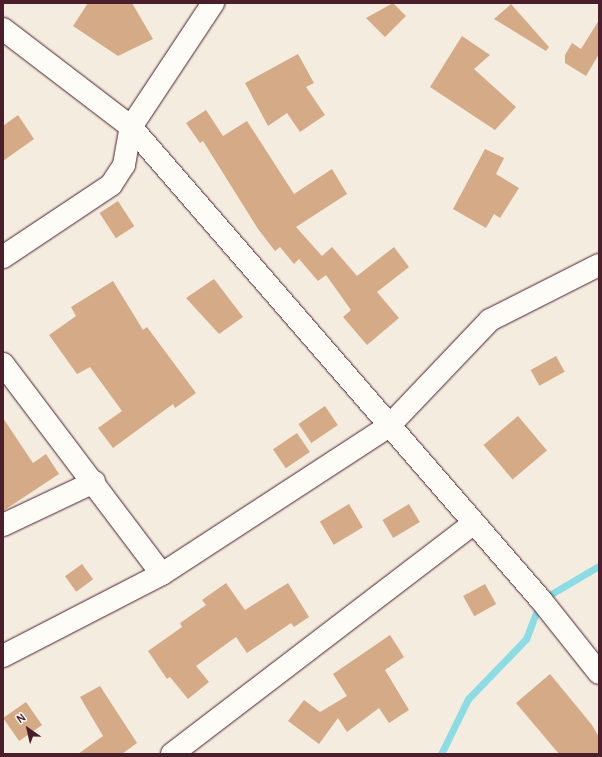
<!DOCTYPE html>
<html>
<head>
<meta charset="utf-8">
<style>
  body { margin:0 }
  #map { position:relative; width:602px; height:757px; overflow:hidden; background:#f5ece0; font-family:Pangolin,sans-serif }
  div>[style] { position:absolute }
  .stream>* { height:7px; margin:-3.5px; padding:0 3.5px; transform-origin:3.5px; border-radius:3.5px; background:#8bdce4 }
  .building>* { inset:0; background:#d5aa86; transform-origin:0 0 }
  .roads { filter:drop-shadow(0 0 1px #4a1f2b) drop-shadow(0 0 1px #4a1f2b) }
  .minor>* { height:22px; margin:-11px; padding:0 11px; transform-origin:11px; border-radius:11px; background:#fdfcf7 }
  span { translate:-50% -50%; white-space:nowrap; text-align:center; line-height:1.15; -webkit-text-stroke:3.5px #fdfcf7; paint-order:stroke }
  .frame { position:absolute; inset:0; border:4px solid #4a1f2b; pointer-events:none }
  .north { position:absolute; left:8px; top:709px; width:40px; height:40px; -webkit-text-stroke:3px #fdfcf7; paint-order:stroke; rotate:326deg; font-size:11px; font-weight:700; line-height:16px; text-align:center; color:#4a1f2b }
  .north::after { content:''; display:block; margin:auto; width:14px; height:18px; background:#4a1f2b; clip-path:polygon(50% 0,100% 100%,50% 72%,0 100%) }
</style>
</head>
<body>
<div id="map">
  <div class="stream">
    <i style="left:441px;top:754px;width:61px;rotate:-63.9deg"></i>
    <i style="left:468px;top:699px;width:83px;rotate:-46deg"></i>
    <i style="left:526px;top:639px;width:42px;rotate:-69deg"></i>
    <i style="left:541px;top:600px;width:67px;rotate:-30.4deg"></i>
  </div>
  <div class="building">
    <i style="clip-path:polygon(88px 3px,132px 3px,153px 39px,118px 56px,73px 26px)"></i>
    <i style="clip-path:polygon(393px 3px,406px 16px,385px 37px,366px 18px)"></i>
    <i style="clip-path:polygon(511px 4px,549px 47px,546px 51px,494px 19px)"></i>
    <i style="clip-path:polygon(599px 20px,599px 54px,586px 76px,565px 63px,565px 55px,572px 43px,581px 49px)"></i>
    <i style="clip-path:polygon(462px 36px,490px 55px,474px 69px,516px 107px,495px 130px,430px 87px)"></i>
    <i style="clip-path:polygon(298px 54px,314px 83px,306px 87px,325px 115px,300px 132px,287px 113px,268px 126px,245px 83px)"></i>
    <i style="clip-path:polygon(206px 110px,223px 136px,247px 121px,294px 194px,332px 169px,347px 194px,296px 227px,322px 256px,332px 247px,357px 276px,394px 247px,409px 267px,377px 292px,399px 318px,367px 345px,343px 317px,351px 310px,326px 275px,318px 281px,299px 259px,294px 264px,280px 247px,275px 251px,258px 229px,203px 141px,200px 143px,186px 123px)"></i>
    <i style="clip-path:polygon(18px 115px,34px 139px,3px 161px,3px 126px)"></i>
    <i style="clip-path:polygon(485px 149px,504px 158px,496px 174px,519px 188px,500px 218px,494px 214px,486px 228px,453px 209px)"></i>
    <i style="left:118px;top:201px;width:30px;height:22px;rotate:57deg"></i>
    <i style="clip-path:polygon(214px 279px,243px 317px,219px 334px,186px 298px)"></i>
    <i style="clip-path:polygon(113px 281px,143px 330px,147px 327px,196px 393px,175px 408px,173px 404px,113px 448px,98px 428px,122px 411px,90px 367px,77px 374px,49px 335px,76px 316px,71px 307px)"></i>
    <i style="left:556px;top:356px;width:18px;height:29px;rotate:61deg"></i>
    <i style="left:325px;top:406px;width:23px;height:32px;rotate:56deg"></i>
    <i style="left:518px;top:416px;width:45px;height:45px;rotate:50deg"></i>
    <i style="clip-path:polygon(3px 418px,33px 463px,46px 454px,59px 474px,3px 511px)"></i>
    <i style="left:297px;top:433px;width:23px;height:29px;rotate:56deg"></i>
    <i style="left:349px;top:504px;width:27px;height:34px;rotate:59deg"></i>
    <i style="left:409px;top:504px;width:21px;height:31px;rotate:59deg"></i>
    <i style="left:82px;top:564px;width:19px;height:21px;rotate:54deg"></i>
    <i style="clip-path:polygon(226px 583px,245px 610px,288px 583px,309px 617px,294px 627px,291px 623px,247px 653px,236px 637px,196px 666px,209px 682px,188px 699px,170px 677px,167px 679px,148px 651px,182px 627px,180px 623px,206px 605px,202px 600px)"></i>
    <i style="left:485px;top:584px;width:23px;height:25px;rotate:61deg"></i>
    <i style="clip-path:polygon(390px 635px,404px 657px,385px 670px,409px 710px,389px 723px,379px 708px,347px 732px,338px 718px,319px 744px,288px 721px,304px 700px,320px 712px,347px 696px,333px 674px)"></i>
    <i style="clip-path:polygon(550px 674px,592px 725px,599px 737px,599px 754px,559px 754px,516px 703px)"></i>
    <i style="clip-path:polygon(100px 686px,137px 743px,122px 754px,78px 754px,103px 736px,80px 697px)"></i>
    <i style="left:26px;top:702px;width:28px;height:28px;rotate:55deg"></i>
  </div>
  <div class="roads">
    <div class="minor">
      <i style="left:3px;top:29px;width:161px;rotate:37.4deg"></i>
      <i style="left:131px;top:127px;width:626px;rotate:49.08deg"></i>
      <i style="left:541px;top:600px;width:93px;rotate:51.5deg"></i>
      <i style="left:3px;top:257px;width:130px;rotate:-33.7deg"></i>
      <i style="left:111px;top:185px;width:24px;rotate:-57deg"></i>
      <i style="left:124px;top:165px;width:39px;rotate:-80deg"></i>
      <i style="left:131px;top:127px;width:149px;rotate:-56.5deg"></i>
      <i style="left:3px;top:364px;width:263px;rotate:52.9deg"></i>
      <i style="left:3px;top:525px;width:101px;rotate:-25.3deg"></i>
      <i style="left:3px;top:656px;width:179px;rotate:-27.3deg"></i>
      <i style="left:162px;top:574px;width:271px;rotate:-33.1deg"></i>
      <i style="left:389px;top:426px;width:146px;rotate:-46.4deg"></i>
      <i style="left:490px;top:320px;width:122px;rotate:-26.8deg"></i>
      <i style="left:172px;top:754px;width:379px;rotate:-37.4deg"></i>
    </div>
  </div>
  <div class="frame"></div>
  <div class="north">N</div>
</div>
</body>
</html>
